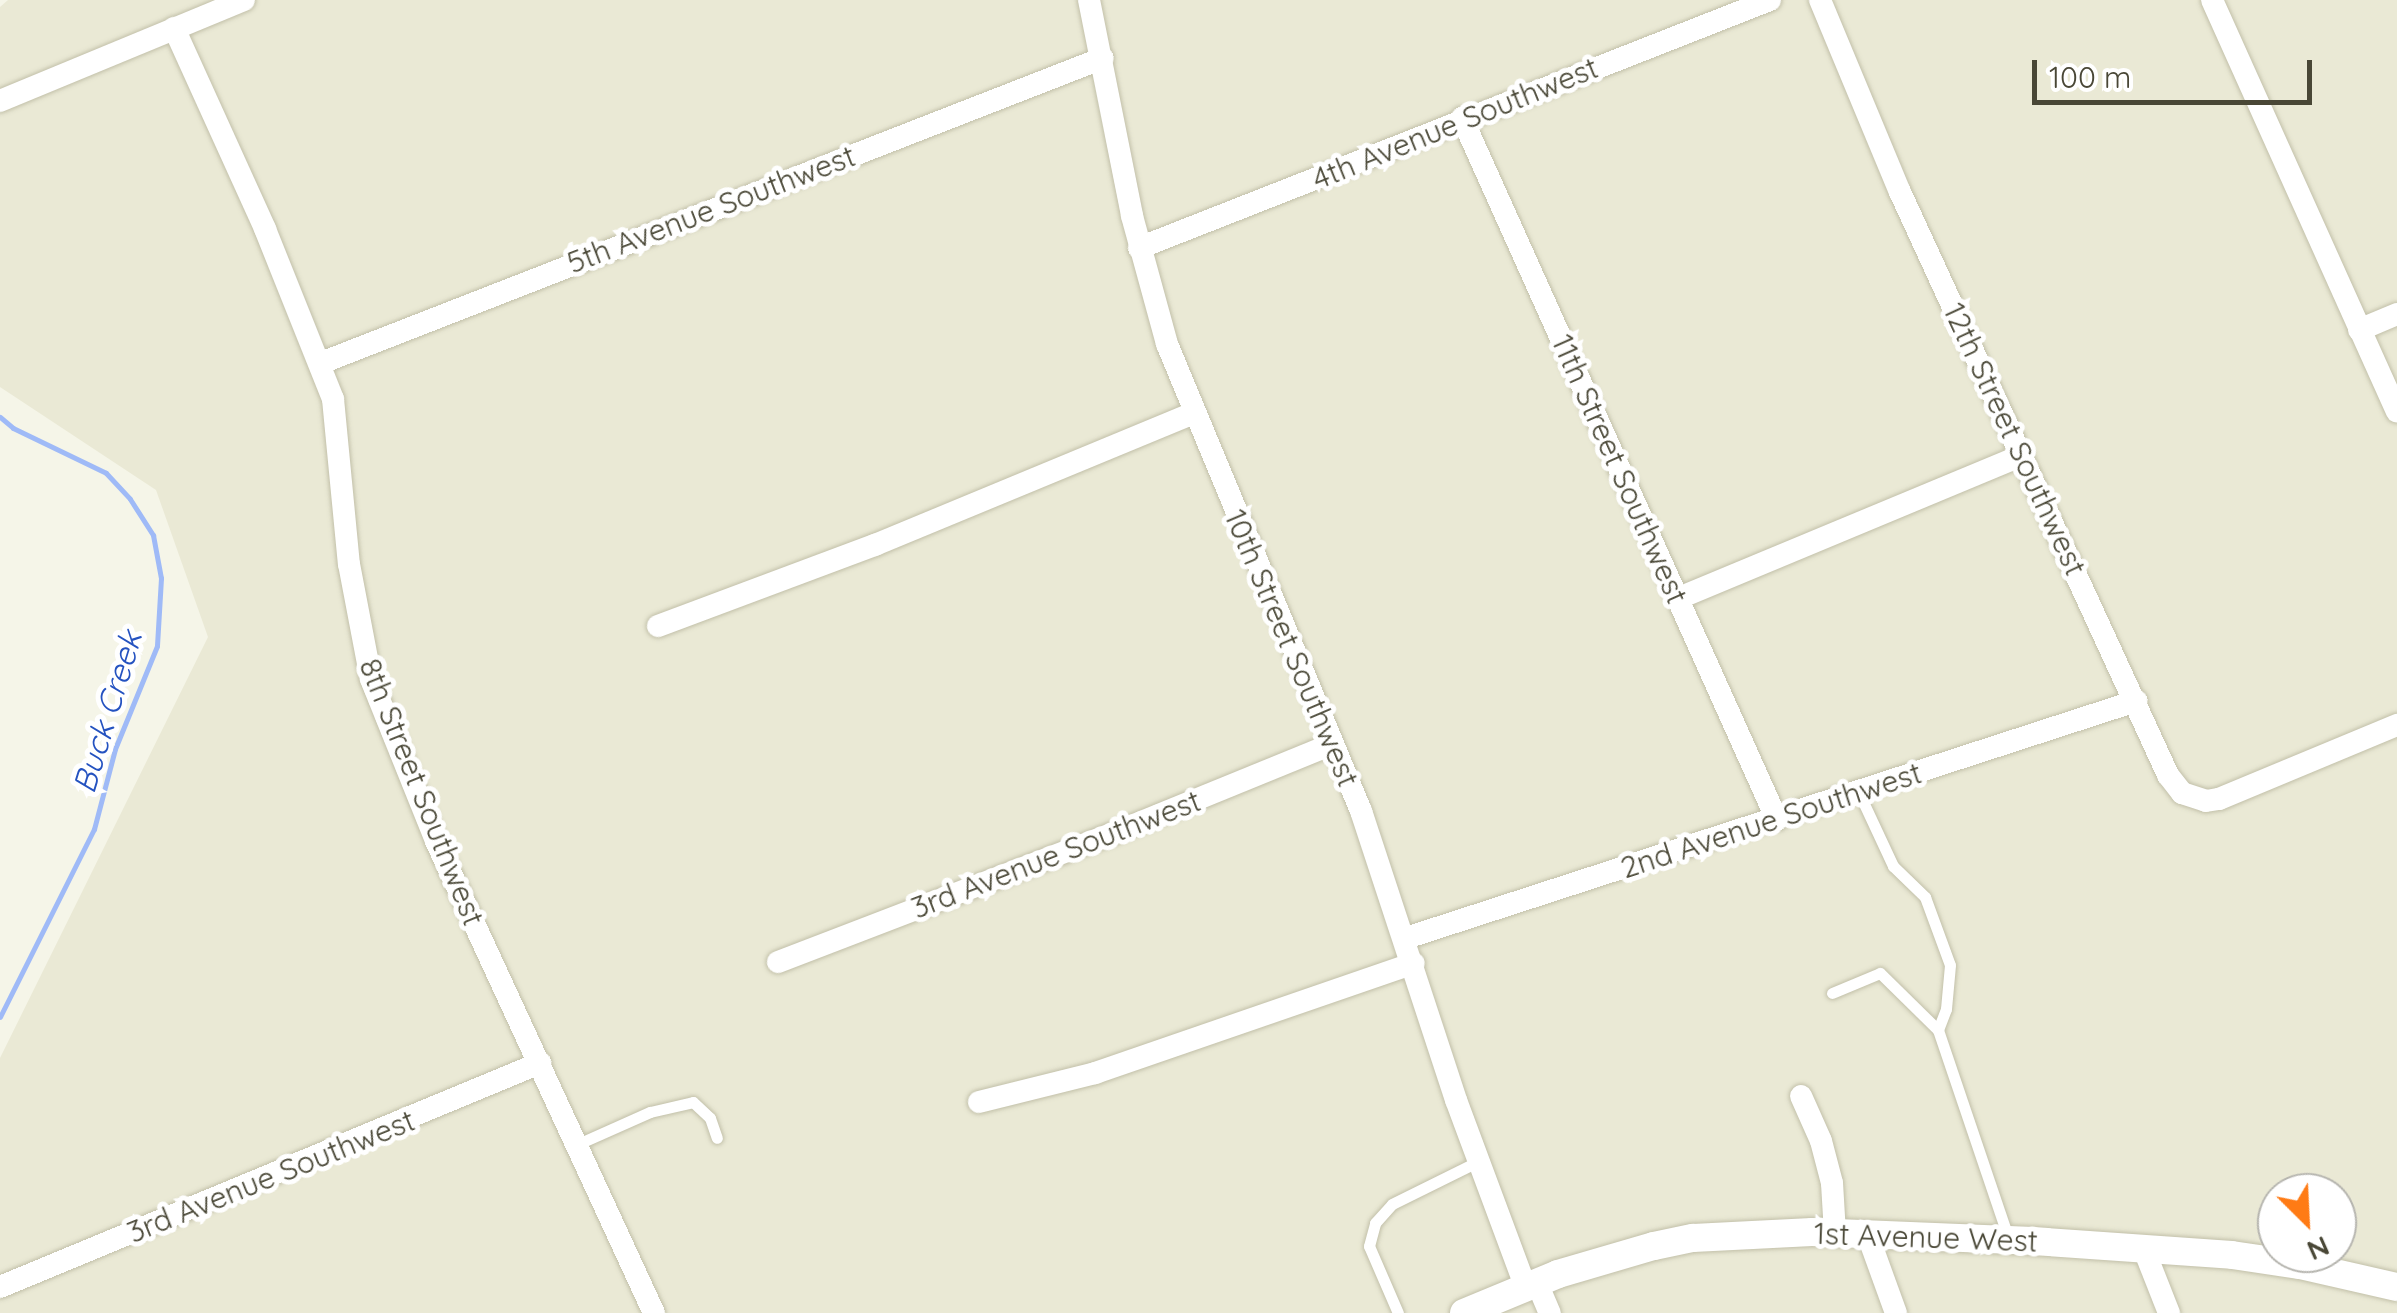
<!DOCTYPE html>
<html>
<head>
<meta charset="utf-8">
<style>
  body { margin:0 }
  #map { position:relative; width:2397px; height:1313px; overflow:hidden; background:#f5f5e8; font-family:Quicksand,sans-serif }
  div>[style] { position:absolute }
  .residential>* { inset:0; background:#eae9d5 }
  .stream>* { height:5px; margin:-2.5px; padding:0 2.5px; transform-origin:2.5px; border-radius:2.5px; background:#9fbaf7 }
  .roads { filter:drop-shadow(0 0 2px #c2c0a9) drop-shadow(0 0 2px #c2c0a9) }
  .service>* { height:11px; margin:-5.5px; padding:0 5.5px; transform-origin:5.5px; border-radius:5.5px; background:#fff }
  .minor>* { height:22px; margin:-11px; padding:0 11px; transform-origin:11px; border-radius:11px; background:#fff }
  .tertiary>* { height:28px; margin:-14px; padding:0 14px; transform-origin:14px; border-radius:14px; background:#fff }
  span { translate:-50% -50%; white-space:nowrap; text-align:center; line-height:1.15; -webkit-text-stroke:10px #fff; paint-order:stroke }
  .street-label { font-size:30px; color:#494736 }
  .water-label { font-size:32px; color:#2452c0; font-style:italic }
  .north { position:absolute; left:2257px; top:1173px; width:100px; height:100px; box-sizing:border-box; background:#fff; border:2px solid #b6b5af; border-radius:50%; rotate:156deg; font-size:28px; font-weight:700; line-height:40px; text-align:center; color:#494736 }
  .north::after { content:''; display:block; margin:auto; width:35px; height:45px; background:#ff7b15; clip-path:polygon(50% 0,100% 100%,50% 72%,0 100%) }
  .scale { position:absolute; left:2032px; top:60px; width:280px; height:45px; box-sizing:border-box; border:5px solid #494736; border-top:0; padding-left:12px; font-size:30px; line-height:35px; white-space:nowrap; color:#494736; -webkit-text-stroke:8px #fff; paint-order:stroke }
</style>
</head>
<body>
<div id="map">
  <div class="residential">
    <i style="clip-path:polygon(evenodd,8px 0,2397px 0,2397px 1313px,0 1313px,0 1058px,208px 637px,156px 490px,0 387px,0 7px,8px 0,2277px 1193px,2337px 1193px,2337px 1253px,2277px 1253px,2277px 1193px)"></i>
  </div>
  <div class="stream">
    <i style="left:0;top:417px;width:17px;rotate:40deg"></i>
    <i style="left:13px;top:428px;width:103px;rotate:25.8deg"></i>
    <i style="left:106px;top:473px;width:35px;rotate:47deg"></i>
    <i style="left:130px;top:499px;width:43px;rotate:57.4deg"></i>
    <i style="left:153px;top:535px;width:44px;rotate:79.5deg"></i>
    <i style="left:161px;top:578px;width:68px;rotate:93.4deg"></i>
    <i style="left:157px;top:646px;width:111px;rotate:112.2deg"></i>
    <i style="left:115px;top:749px;width:83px;rotate:104.7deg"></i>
    <i style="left:94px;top:829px;width:210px;rotate:116.6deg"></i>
  </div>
  <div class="roads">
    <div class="service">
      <i style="left:1859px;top:793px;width:81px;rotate:65deg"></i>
      <i style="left:1893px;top:866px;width:45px;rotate:44.1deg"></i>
      <i style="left:1925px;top:897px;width:72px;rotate:69.8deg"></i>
      <i style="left:1950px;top:965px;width:44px;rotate:95.2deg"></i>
      <i style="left:1946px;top:1009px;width:22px;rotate:111deg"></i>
      <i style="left:1938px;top:1030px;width:222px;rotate:71.3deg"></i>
      <i style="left:1832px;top:993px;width:52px;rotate:-22.6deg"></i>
      <i style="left:1880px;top:973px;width:81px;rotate:44.5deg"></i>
      <i style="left:578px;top:1144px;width:79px;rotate:-24deg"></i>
      <i style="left:650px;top:1112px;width:44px;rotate:-13.1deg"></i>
      <i style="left:693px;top:1102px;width:23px;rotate:43deg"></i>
      <i style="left:710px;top:1118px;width:21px;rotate:71deg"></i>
      <i style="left:1398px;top:1313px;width:73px;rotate:-113.4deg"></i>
      <i style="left:1369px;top:1246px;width:24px;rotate:-75deg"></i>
      <i style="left:1375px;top:1223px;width:25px;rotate:-48deg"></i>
      <i style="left:1392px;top:1204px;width:97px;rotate:-26.3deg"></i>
    </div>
    <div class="minor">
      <i style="left:1089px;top:0;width:220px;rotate:78.7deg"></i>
      <i style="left:1132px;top:216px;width:133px;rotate:74.7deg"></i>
      <i style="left:1167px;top:344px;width:506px;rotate:67.44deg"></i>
      <i style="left:1361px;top:811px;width:304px;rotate:71.8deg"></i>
      <i style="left:1456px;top:1100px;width:201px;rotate:69.6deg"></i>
      <i style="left:1820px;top:0;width:208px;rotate:67.4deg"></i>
      <i style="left:1900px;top:192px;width:642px;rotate:65.31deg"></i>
      <i style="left:2168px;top:775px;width:23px;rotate:52deg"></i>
      <i style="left:2182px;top:793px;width:25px;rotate:18deg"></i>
      <i style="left:2206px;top:801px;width:13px;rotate:-9deg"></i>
      <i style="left:2219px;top:799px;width:193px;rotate:-22.6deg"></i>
      <i style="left:2212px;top:0;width:451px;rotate:65.8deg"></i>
      <i style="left:174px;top:28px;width:221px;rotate:65.6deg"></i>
      <i style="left:265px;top:229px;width:183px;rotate:68.2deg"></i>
      <i style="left:333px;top:399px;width:166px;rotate:84.5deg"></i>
      <i style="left:349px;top:564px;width:117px;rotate:79.2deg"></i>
      <i style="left:371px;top:679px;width:175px;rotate:68.1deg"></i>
      <i style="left:436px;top:841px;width:520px;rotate:65.21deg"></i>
      <i style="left:0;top:101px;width:264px;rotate:-22.5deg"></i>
      <i style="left:1462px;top:118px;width:769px;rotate:65.83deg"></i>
      <i style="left:1139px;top:248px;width:678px;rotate:-21.46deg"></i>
      <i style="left:2359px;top:330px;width:41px;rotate:-22.8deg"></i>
      <i style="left:321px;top:363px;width:839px;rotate:-21.31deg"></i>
      <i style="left:1679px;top:598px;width:372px;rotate:-22.6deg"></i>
      <i style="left:658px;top:626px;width:232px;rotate:-20.5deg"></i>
      <i style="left:875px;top:545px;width:345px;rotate:-22.5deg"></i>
      <i style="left:1406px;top:938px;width:768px;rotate:-17.99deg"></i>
      <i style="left:778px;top:962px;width:358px;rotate:-21deg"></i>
      <i style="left:1112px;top:834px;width:238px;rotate:-22.2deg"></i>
      <i style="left:1801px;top:1096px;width:49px;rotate:66deg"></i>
      <i style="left:1821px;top:1141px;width:43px;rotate:75.3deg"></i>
      <i style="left:1832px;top:1183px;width:50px;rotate:86.6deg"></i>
      <i style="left:979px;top:1102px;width:120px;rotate:-14deg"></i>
      <i style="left:1095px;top:1073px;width:337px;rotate:-19deg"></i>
      <i style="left:1867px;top:1233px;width:85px;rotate:70.1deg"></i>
      <i style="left:2143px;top:1247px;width:71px;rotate:68.5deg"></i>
      <i style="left:1537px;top:1283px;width:33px;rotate:67deg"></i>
      <i style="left:0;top:1287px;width:585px;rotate:-22.53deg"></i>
    </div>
    <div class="tertiary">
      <i style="left:1464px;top:1313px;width:102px;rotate:-22.5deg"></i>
      <i style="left:1558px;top:1274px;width:100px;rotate:-16.3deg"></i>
      <i style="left:1654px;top:1246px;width:40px;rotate:-12deg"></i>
      <i style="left:1693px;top:1238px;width:119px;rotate:-2.9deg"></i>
      <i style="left:1812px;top:1232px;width:221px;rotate:2.3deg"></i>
      <i style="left:2033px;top:1241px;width:199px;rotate:4deg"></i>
      <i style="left:2232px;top:1255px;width:69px;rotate:8.4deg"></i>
      <i style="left:2300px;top:1265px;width:99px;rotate:12.8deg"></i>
    </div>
  </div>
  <div class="street-label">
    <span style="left:1455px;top:123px;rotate:-22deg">4th Avenue Southwest</span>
    <span style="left:711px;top:209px;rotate:-21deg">5th Avenue Southwest</span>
    <span style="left:2015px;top:439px;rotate:65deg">12th Street Southwest</span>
    <span style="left:1620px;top:469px;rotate:66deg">11th Street Southwest</span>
    <span style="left:1292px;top:648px;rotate:67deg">10th Street Southwest</span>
    <span style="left:422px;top:792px;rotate:68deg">8th Street Southwest</span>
    <span style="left:1771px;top:820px;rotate:-18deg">2nd Avenue Southwest</span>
    <span style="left:1056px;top:854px;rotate:-21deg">3rd Avenue Southwest</span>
    <span style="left:271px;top:1176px;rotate:-22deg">3rd Avenue Southwest</span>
    <span style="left:1926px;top:1237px;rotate:2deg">1st Avenue West</span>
  </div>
  <div class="water-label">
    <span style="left:107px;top:712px;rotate:-73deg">Buck Creek</span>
  </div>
  <div class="north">N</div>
  <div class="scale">100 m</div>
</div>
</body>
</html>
